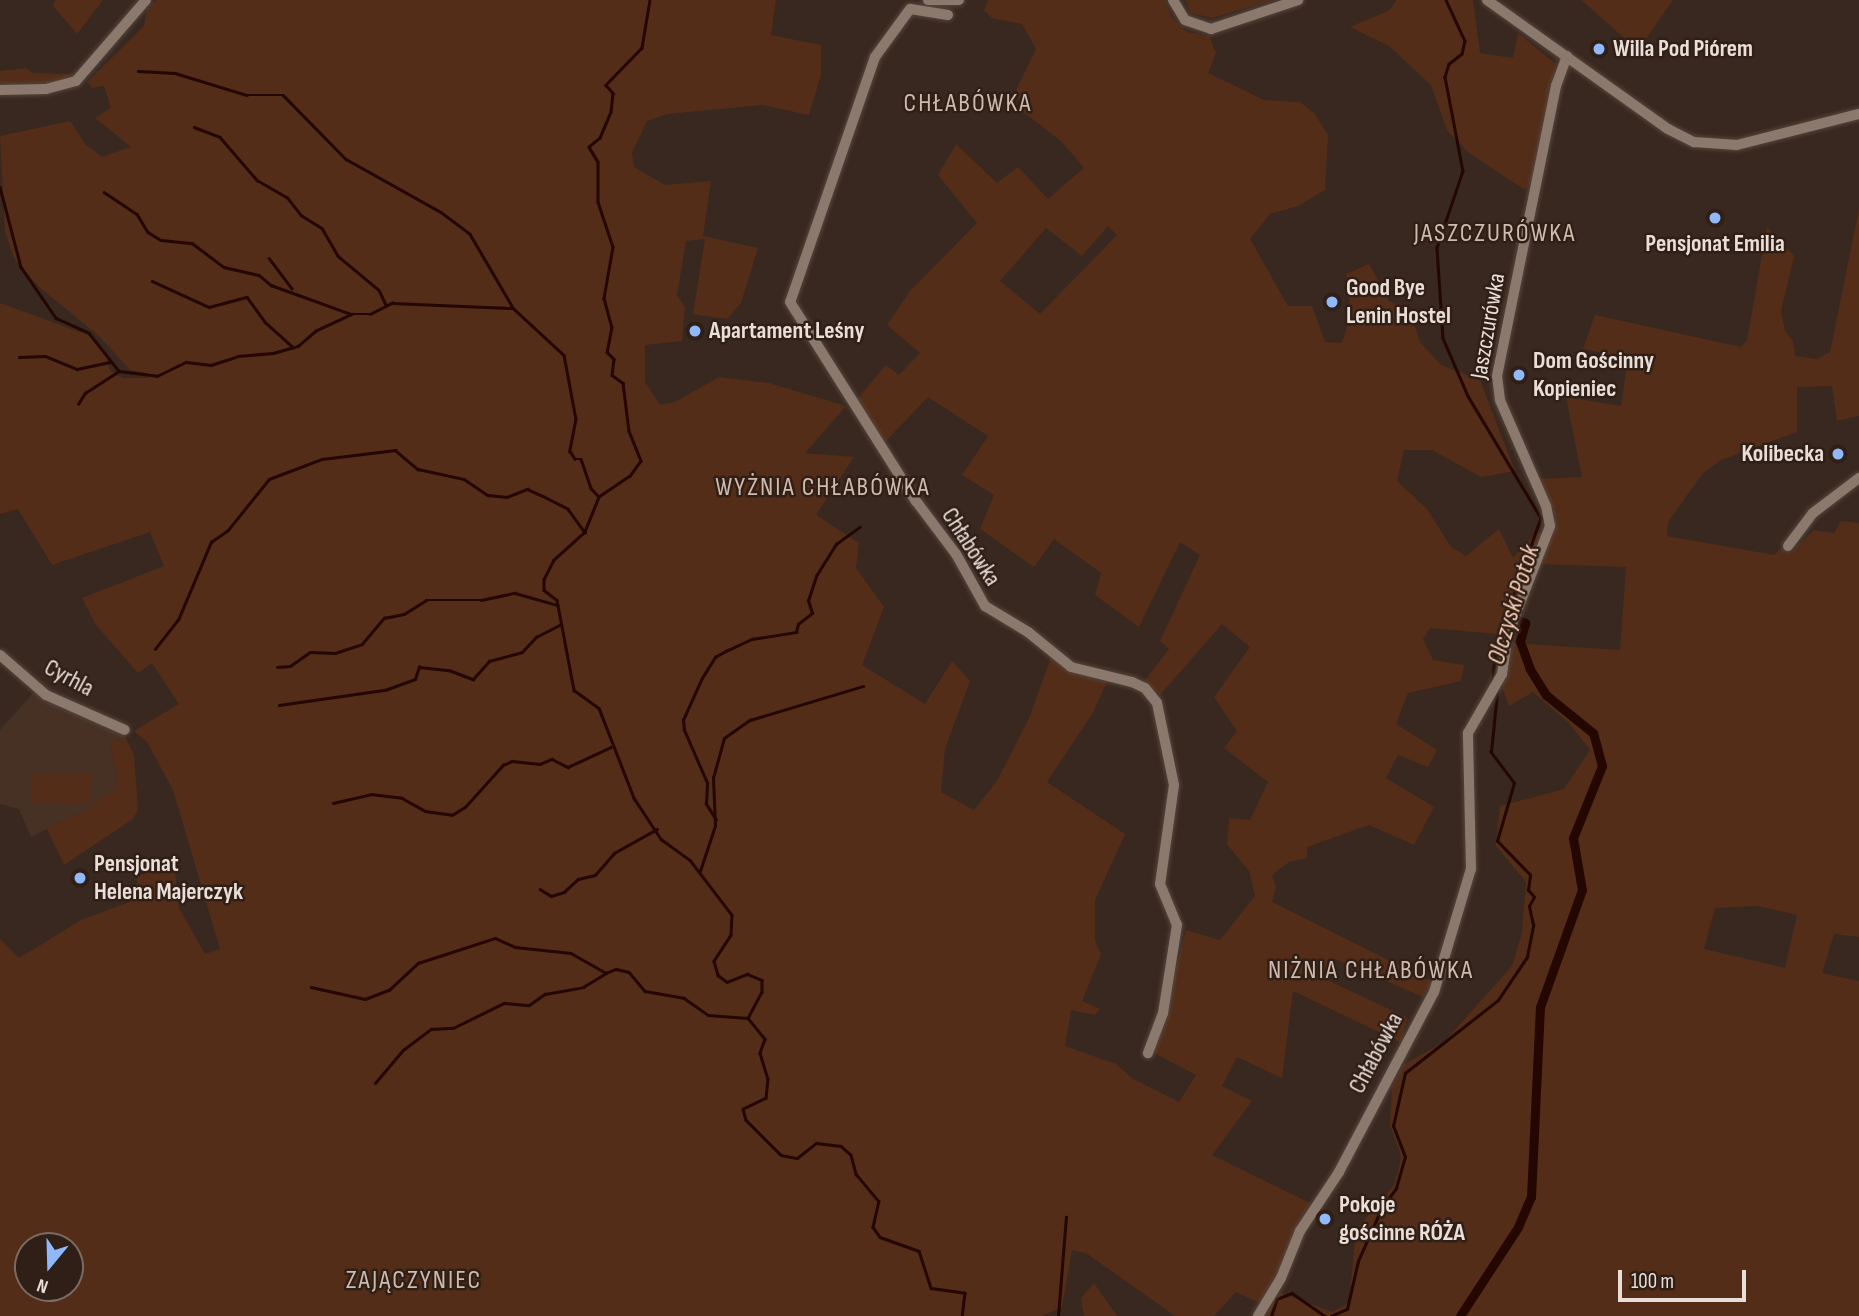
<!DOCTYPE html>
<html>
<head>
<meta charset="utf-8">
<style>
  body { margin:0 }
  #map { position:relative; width:1859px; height:1316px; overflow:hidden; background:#39281f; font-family:"Sofia Sans Condensed",sans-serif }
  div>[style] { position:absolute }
  .built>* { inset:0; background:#473125 }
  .green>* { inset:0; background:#532d17; transform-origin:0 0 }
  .stream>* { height:2.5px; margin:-1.25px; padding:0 1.25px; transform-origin:1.25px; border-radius:1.25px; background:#240700 }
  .canal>* { height:9px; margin:-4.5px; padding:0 4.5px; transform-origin:4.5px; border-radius:4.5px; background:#240700 }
  .roads { filter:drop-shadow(0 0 2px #55463e) drop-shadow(0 0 2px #55463e) }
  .minor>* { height:10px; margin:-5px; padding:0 5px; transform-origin:5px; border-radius:5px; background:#8c796e }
  .dots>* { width:19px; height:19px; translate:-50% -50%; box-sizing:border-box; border:4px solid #2f1f16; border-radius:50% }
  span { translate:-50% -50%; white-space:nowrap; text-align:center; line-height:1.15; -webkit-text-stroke:5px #2f1f16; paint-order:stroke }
  .poi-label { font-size:24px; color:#eaded8; font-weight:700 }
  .left { translate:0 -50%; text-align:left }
  .right { translate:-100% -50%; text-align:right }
  .street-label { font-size:24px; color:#eaded8 }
  .neighbourhood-label { font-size:26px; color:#cfbaae; letter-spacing:2px }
  .water-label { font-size:26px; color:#f7cbb2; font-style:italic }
  .north { position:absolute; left:14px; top:1232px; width:70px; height:70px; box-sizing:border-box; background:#2f1f16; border:2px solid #7a6b64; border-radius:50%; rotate:199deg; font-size:19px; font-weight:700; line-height:28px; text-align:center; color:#eaded8 }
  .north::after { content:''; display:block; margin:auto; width:24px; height:32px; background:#8fb8fd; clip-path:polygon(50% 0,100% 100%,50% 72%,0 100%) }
  .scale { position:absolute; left:1618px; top:1270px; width:128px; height:32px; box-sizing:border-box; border:4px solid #eaded8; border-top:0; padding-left:9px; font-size:21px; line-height:24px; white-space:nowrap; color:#eaded8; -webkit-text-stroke:5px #2f1f16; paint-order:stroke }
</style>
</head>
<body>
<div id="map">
  <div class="built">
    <i style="clip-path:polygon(36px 690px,112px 726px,125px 737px,110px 743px,118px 786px,91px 807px,31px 837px,19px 809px,0 804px,0 730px)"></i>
  </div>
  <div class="green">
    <i style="clip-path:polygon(55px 0,103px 0,77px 34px,53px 6px)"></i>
    <i style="clip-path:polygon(evenodd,157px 0,776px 0,771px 35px,821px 45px,821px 75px,809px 115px,763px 105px,667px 114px,647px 121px,632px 153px,634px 167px,665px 185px,711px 181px,703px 236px,758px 248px,741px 303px,727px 319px,693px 314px,705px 239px,686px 241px,677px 295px,685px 307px,682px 341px,645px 345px,645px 382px,660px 405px,675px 402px,719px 377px,769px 383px,846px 406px,805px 453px,854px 457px,816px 515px,859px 543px,856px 568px,884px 607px,862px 665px,925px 704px,952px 661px,970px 681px,945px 749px,941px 792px,974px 810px,997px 781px,1029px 718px,1052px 655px,1076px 674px,1107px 682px,1092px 714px,1047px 782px,1125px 834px,1095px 900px,1095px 941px,1101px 954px,1082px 1001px,1100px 1009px,1095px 1015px,1071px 1010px,1065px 1046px,1116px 1064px,1133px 1079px,1179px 1102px,1196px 1075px,1154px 1053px,1186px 930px,1220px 940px,1255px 896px,1249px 871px,1227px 844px,1229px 818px,1250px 820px,1268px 782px,1224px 748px,1237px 731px,1214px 697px,1250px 647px,1222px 624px,1160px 695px,1143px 683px,1169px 649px,1160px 641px,1200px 555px,1180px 542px,1139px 627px,1095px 595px,1101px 573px,1054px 539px,1034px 567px,980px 529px,994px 495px,962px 475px,988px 436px,928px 397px,885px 442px,857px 399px,886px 365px,899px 375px,920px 353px,887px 325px,910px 291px,977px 223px,938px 175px,956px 144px,997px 183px,1018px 167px,1048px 199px,1084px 168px,1062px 142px,1022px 111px,1016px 90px,1036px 49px,1022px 24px,992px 18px,984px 10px,988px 0,1165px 0,1172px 18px,1187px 32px,1209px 36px,1216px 53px,1208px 73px,1264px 100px,1300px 102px,1315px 114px,1328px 135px,1325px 190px,1298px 206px,1270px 214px,1250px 239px,1288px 306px,1312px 306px,1325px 342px,1342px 343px,1351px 313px,1346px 274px,1369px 264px,1390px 302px,1401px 305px,1412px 318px,1420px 342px,1441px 365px,1480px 380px,1515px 471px,1481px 477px,1432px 450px,1404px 450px,1397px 481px,1427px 509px,1451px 547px,1466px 556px,1499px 529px,1513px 558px,1537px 532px,1544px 534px,1497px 634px,1430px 628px,1423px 639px,1433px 660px,1464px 665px,1461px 681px,1408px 693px,1396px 724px,1437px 750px,1428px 767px,1398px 755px,1386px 778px,1434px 807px,1414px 845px,1369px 825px,1307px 847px,1307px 858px,1289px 862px,1272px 875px,1276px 887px,1272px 902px,1432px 982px,1423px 997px,1335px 959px,1327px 980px,1408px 1018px,1400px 1042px,1293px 991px,1282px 1078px,1237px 1057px,1222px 1086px,1252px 1101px,1212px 1155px,1314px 1205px,1262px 1304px,1236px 1292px,1214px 1316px,1175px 1316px,1086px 1253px,1072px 1250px,1062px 1307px,1042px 1316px,0 1316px,0 939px,19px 958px,83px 919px,138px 899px,137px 876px,174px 864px,179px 908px,205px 954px,220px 949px,173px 790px,147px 742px,134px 731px,179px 704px,152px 663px,138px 673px,96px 625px,82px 598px,164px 566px,150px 532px,52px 565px,18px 509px,0 514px,0 303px,88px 335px,104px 351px,110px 371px,123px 378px,149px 378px,147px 373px,130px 370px,99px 336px,39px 287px,14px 258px,5px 231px,0 136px,70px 121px,85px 144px,102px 157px,131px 147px,95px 118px,111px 108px,104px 86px,92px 88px,87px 82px,144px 26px,147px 8px,157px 0,1108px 226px,1117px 235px,1040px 314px,1000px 281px,1046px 228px,1082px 256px,1108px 226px,157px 0,28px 1246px,70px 1246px,70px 1288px,28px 1288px,28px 1246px)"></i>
    <i style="clip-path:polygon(1185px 0,1273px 0,1212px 18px,1191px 13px)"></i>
    <i style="clip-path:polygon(1396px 0,1473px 0,1480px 53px,1513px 58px,1518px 33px,1556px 64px,1532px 181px,1525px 190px,1469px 153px,1447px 130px,1431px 85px,1389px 46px,1350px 27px,1390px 10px)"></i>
    <i style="clip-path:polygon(1581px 0,1673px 0,1638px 50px)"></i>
    <i style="clip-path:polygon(26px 68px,33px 73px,75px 74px,54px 83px,0 84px,0 71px)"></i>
    <i style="clip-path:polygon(evenodd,1859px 209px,1859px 416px,1837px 421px,1832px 386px,1797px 387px,1797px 432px,1721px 460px,1703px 473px,1668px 522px,1667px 536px,1774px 555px,1782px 547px,1790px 553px,1814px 530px,1834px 533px,1841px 521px,1859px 523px,1859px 937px,1834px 934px,1822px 973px,1859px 981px,1859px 1316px,1265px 1316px,1276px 1295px,1281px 1293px,1332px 1312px,1349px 1303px,1356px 1230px,1394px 1185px,1399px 1168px,1401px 1155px,1390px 1125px,1392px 1087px,1403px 1065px,1444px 1042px,1512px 966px,1522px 933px,1526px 882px,1496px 846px,1500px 806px,1564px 789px,1590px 750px,1569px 723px,1533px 692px,1509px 706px,1502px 687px,1514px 643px,1620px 650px,1626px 567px,1539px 564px,1553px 517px,1540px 479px,1582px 477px,1566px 397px,1621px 406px,1628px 358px,1583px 349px,1595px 315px,1741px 347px,1747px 340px,1767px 227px,1794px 256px,1781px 311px,1785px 331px,1793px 341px,1795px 356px,1817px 359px,1830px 352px,1859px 209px,1758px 906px,1797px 915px,1785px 968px,1704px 949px,1715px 908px,1758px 906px)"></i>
    <i style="clip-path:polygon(125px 737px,134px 755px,138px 809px,133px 819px,64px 865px,47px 829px,91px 807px,118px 786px,110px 743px)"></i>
    <i style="left:32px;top:773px;width:59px;height:31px"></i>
    <i style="clip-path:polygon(1094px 1283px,1117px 1316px,1084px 1316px,1081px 1298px)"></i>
  </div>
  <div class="stream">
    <i style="left:650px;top:0;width:49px;rotate:99.5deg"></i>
    <i style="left:642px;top:48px;width:52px;rotate:134.2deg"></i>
    <i style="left:606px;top:85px;width:11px;rotate:49deg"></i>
    <i style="left:613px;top:93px;width:19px;rotate:96deg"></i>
    <i style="left:611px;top:112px;width:28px;rotate:113deg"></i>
    <i style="left:600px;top:138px;width:14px;rotate:141deg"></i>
    <i style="left:589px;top:147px;width:17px;rotate:59deg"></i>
    <i style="left:598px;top:162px;width:40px;rotate:90deg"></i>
    <i style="left:598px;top:202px;width:47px;rotate:71.6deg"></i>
    <i style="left:613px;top:247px;width:52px;rotate:100deg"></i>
    <i style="left:604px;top:298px;width:30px;rotate:75deg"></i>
    <i style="left:612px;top:327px;width:25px;rotate:101deg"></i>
    <i style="left:607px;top:352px;width:10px;rotate:45deg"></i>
    <i style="left:614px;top:359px;width:16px;rotate:97deg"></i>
    <i style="left:612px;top:375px;width:14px;rotate:36deg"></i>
    <i style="left:623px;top:383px;width:48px;rotate:82.9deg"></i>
    <i style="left:629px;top:431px;width:32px;rotate:68deg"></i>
    <i style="left:641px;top:461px;width:19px;rotate:126deg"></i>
    <i style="left:630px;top:476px;width:37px;rotate:146deg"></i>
    <i style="left:599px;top:497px;width:38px;rotate:112deg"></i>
    <i style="left:585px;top:532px;width:42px;rotate:137.9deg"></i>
    <i style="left:554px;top:560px;width:22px;rotate:117deg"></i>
    <i style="left:544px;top:580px;width:10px;rotate:90deg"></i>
    <i style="left:544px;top:590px;width:16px;rotate:38deg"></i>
    <i style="left:557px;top:600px;width:92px;rotate:79.3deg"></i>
    <i style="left:574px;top:690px;width:31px;rotate:36deg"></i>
    <i style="left:599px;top:708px;width:97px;rotate:68.7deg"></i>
    <i style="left:634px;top:798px;width:49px;rotate:56.6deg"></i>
    <i style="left:661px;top:839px;width:36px;rotate:36deg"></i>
    <i style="left:690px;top:860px;width:69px;rotate:52.6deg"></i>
    <i style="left:732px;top:915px;width:20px;rotate:93deg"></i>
    <i style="left:731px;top:935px;width:31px;rotate:123deg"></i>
    <i style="left:714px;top:961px;width:15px;rotate:74deg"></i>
    <i style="left:718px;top:975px;width:11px;rotate:38deg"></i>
    <i style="left:727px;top:982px;width:22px;rotate:-22deg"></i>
    <i style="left:747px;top:974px;width:16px;rotate:22deg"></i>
    <i style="left:762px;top:980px;width:12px;rotate:90deg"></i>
    <i style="left:762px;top:992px;width:30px;rotate:118deg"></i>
    <i style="left:748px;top:1018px;width:27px;rotate:51deg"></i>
    <i style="left:765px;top:1039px;width:15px;rotate:110deg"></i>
    <i style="left:760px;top:1053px;width:27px;rotate:73deg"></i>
    <i style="left:768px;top:1079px;width:19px;rotate:96deg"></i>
    <i style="left:766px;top:1098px;width:25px;rotate:154deg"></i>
    <i style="left:743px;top:1109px;width:11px;rotate:75deg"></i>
    <i style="left:746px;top:1120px;width:49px;rotate:45deg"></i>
    <i style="left:781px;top:1155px;width:16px;rotate:11deg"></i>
    <i style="left:797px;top:1158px;width:24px;rotate:-38deg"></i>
    <i style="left:816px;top:1143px;width:25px;rotate:7deg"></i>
    <i style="left:841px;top:1146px;width:13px;rotate:42deg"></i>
    <i style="left:851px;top:1155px;width:20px;rotate:75deg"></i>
    <i style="left:856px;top:1174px;width:35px;rotate:50deg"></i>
    <i style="left:879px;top:1201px;width:27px;rotate:103deg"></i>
    <i style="left:873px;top:1227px;width:12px;rotate:55deg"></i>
    <i style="left:880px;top:1237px;width:41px;rotate:19.7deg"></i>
    <i style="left:919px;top:1251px;width:39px;rotate:72deg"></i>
    <i style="left:931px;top:1288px;width:34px;rotate:8deg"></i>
    <i style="left:965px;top:1293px;width:23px;rotate:97deg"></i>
    <i style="left:1446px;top:0;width:45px;rotate:65.1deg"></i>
    <i style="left:1465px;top:41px;width:13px;rotate:103deg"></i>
    <i style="left:1462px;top:54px;width:16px;rotate:142deg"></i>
    <i style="left:1449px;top:64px;width:14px;rotate:107deg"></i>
    <i style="left:1445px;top:77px;width:96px;rotate:79.2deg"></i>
    <i style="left:1463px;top:171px;width:81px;rotate:108.7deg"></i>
    <i style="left:1437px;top:248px;width:90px;rotate:86.2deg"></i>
    <i style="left:1443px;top:338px;width:63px;rotate:66.7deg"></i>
    <i style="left:1468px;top:396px;width:142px;rotate:59.1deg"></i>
    <i style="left:1541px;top:518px;width:136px;rotate:109.4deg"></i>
    <i style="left:1496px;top:646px;width:37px;rotate:95deg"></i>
    <i style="left:138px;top:71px;width:37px;rotate:3deg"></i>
    <i style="left:175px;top:73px;width:75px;rotate:17deg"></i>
    <i style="left:247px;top:95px;width:36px"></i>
    <i style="left:283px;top:95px;width:90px;rotate:45.5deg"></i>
    <i style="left:346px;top:159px;width:109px;rotate:29.2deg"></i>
    <i style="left:441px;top:212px;width:36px;rotate:37deg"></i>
    <i style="left:470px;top:234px;width:83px;rotate:59.7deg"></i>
    <i style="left:194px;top:127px;width:28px;rotate:21deg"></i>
    <i style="left:220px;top:137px;width:57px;rotate:49.3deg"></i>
    <i style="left:257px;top:180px;width:34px;rotate:30deg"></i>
    <i style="left:287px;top:197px;width:23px;rotate:52deg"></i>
    <i style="left:301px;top:215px;width:25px;rotate:32deg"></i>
    <i style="left:322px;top:228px;width:32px;rotate:60deg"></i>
    <i style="left:338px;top:256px;width:53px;rotate:39.7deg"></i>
    <i style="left:379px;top:290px;width:17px;rotate:65deg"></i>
    <i style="left:0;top:187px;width:83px;rotate:75.3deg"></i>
    <i style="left:21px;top:267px;width:62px;rotate:55.5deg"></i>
    <i style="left:56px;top:318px;width:36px;rotate:24deg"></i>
    <i style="left:89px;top:333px;width:48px;rotate:51.7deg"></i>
    <i style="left:119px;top:371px;width:38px;rotate:7deg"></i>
    <i style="left:157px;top:376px;width:32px;rotate:-26deg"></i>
    <i style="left:186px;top:362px;width:25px;rotate:7deg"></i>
    <i style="left:211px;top:365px;width:28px;rotate:-18deg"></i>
    <i style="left:238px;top:356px;width:35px;rotate:-5deg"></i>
    <i style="left:273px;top:353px;width:26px;rotate:-16deg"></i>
    <i style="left:298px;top:346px;width:23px;rotate:-41deg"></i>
    <i style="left:315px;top:331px;width:40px;rotate:-25deg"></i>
    <i style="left:351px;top:314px;width:19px"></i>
    <i style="left:370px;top:314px;width:25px;rotate:-27deg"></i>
    <i style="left:392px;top:303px;width:121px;rotate:2.4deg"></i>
    <i style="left:513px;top:308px;width:69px;rotate:42.7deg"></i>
    <i style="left:564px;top:355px;width:65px;rotate:79.4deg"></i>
    <i style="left:576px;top:419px;width:33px;rotate:101deg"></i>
    <i style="left:570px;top:451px;width:9px;rotate:58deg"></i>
    <i style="left:575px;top:459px;width:6px"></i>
    <i style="left:581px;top:459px;width:31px;rotate:71deg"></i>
    <i style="left:591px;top:488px;width:12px;rotate:48deg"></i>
    <i style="left:104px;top:192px;width:40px;rotate:34deg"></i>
    <i style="left:137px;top:214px;width:21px;rotate:59deg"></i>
    <i style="left:148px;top:232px;width:15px;rotate:32deg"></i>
    <i style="left:161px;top:240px;width:31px;rotate:6deg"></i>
    <i style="left:192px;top:243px;width:40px;rotate:37deg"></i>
    <i style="left:224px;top:267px;width:36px;rotate:13deg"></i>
    <i style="left:259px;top:275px;width:16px;rotate:40deg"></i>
    <i style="left:271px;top:285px;width:85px;rotate:19.9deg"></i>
    <i style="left:269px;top:258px;width:38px;rotate:53deg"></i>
    <i style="left:152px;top:281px;width:63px;rotate:24.5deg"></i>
    <i style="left:209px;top:307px;width:39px;rotate:-15deg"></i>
    <i style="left:247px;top:297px;width:31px;rotate:54deg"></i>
    <i style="left:265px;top:322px;width:38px;rotate:42deg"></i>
    <i style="left:19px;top:357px;width:26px;rotate:-2deg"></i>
    <i style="left:45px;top:356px;width:35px;rotate:22deg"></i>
    <i style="left:77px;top:369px;width:33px;rotate:-12deg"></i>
    <i style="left:78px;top:404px;width:13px;rotate:-58deg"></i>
    <i style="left:85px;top:393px;width:40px;rotate:-32.9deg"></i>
    <i style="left:155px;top:649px;width:37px;rotate:-52deg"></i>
    <i style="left:178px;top:620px;width:85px;rotate:-67.1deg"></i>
    <i style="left:211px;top:542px;width:21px;rotate:-35deg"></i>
    <i style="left:228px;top:530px;width:65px;rotate:-51.2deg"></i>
    <i style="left:269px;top:479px;width:57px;rotate:-20.7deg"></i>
    <i style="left:322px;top:459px;width:74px;rotate:-7deg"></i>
    <i style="left:395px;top:450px;width:30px;rotate:40deg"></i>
    <i style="left:418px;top:469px;width:47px;rotate:12.3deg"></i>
    <i style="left:464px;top:479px;width:29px;rotate:34deg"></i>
    <i style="left:488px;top:495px;width:19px;rotate:6deg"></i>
    <i style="left:507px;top:497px;width:22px;rotate:-22deg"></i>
    <i style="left:527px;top:489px;width:17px;rotate:24deg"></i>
    <i style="left:543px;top:496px;width:28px;rotate:27deg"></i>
    <i style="left:568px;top:509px;width:29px;rotate:54deg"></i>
    <i style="left:277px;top:667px;width:13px;rotate:-4deg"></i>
    <i style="left:290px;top:666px;width:24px;rotate:-35deg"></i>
    <i style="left:310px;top:652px;width:25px;rotate:2deg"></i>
    <i style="left:335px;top:653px;width:28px;rotate:-18deg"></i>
    <i style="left:362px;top:644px;width:34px;rotate:-50deg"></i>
    <i style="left:384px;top:618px;width:20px;rotate:-11deg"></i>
    <i style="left:404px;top:614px;width:26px;rotate:-32deg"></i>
    <i style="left:426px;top:600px;width:55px"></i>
    <i style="left:481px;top:600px;width:35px;rotate:-12deg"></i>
    <i style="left:515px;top:593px;width:44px;rotate:15.9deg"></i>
    <i style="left:279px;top:705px;width:107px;rotate:-8.1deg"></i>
    <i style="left:385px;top:690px;width:32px;rotate:-20deg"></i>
    <i style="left:415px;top:679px;width:13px;rotate:-72deg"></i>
    <i style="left:419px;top:667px;width:30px;rotate:6deg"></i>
    <i style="left:449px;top:670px;width:26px;rotate:21deg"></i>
    <i style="left:473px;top:679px;width:24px;rotate:-48deg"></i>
    <i style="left:489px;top:661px;width:34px;rotate:-15deg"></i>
    <i style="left:522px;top:652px;width:21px;rotate:-47deg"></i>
    <i style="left:536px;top:637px;width:27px;rotate:-27deg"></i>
    <i style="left:333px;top:803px;width:39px;rotate:-13deg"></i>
    <i style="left:371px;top:794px;width:31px;rotate:7deg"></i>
    <i style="left:402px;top:798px;width:26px;rotate:29deg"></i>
    <i style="left:425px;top:811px;width:27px;rotate:8deg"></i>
    <i style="left:452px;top:815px;width:15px;rotate:-32deg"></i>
    <i style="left:465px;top:807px;width:57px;rotate:-47.9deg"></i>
    <i style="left:503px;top:765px;width:10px;rotate:-24deg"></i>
    <i style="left:512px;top:761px;width:28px;rotate:6deg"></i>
    <i style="left:540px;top:764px;width:13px;rotate:-23deg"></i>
    <i style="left:552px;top:759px;width:18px;rotate:27deg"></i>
    <i style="left:568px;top:767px;width:47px;rotate:-24.9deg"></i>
    <i style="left:716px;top:820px;width:19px;rotate:-122deg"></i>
    <i style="left:706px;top:804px;width:21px;rotate:-87deg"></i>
    <i style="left:707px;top:783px;width:58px;rotate:-113.5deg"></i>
    <i style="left:684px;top:730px;width:10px;rotate:-96deg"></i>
    <i style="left:683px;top:720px;width:46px;rotate:-65.7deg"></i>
    <i style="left:702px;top:678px;width:25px;rotate:-58deg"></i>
    <i style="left:715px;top:657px;width:13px;rotate:-29deg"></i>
    <i style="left:726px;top:651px;width:29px;rotate:-25deg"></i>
    <i style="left:752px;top:639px;width:45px;rotate:-9deg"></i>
    <i style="left:796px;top:632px;width:8px;rotate:-76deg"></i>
    <i style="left:798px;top:624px;width:18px;rotate:-38deg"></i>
    <i style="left:812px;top:613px;width:13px;rotate:-108deg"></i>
    <i style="left:808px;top:601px;width:26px;rotate:-72deg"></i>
    <i style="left:816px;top:576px;width:38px;rotate:-58deg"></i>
    <i style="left:836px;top:544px;width:29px;rotate:-36deg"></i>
    <i style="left:700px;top:871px;width:47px;rotate:-71.6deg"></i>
    <i style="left:715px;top:826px;width:48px;rotate:-92.4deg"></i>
    <i style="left:713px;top:778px;width:41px;rotate:-74.6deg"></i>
    <i style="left:724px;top:738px;width:32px;rotate:-35deg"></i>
    <i style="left:750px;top:720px;width:118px;rotate:-16.7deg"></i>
    <i style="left:540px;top:889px;width:13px;rotate:32deg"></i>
    <i style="left:551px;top:896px;width:14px;rotate:-17deg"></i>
    <i style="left:564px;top:892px;width:19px;rotate:-43deg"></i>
    <i style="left:578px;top:879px;width:17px;rotate:-13deg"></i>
    <i style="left:595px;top:875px;width:29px;rotate:-49deg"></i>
    <i style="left:614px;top:853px;width:49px;rotate:-29.2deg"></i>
    <i style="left:311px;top:987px;width:55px;rotate:12.5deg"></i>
    <i style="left:365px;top:999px;width:26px;rotate:-21deg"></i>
    <i style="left:389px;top:990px;width:40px;rotate:-43deg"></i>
    <i style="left:418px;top:963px;width:81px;rotate:-18deg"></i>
    <i style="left:495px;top:938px;width:22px;rotate:24deg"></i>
    <i style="left:515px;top:947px;width:56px;rotate:6.1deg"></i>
    <i style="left:571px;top:953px;width:40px;rotate:29.7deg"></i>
    <i style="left:606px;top:973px;width:11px;rotate:-22deg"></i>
    <i style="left:616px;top:969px;width:13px;rotate:13deg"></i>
    <i style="left:629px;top:972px;width:25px;rotate:50deg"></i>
    <i style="left:645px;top:991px;width:40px;rotate:10deg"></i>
    <i style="left:684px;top:998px;width:29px;rotate:35deg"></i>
    <i style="left:708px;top:1015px;width:40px;rotate:4.3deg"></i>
    <i style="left:375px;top:1083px;width:43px;rotate:-49.7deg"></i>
    <i style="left:403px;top:1050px;width:35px;rotate:-37deg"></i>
    <i style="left:431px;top:1029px;width:22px;rotate:-3deg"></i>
    <i style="left:453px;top:1028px;width:57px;rotate:-26.1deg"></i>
    <i style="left:504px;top:1003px;width:25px;rotate:5deg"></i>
    <i style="left:529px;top:1005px;width:19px;rotate:-35deg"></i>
    <i style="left:545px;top:994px;width:39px;rotate:-10deg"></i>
    <i style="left:583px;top:987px;width:27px;rotate:-31deg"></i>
    <i style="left:1058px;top:1316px;width:99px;rotate:-85.4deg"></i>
    <i style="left:1271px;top:1316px;width:18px;rotate:-71deg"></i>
    <i style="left:1277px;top:1299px;width:16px;rotate:-22deg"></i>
    <i style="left:1292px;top:1293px;width:40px;rotate:34.9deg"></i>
    <i style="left:1331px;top:1316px;width:17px;rotate:-24deg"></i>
    <i style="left:1347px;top:1309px;width:49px;rotate:-77.1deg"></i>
    <i style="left:1358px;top:1261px;width:57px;rotate:-66.1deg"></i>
    <i style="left:1381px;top:1209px;width:26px;rotate:-54deg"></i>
    <i style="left:1396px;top:1188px;width:32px;rotate:-74deg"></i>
    <i style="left:1405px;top:1157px;width:33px;rotate:-111deg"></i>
    <i style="left:1393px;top:1126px;width:54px;rotate:-77.2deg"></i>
    <i style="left:1405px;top:1073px;width:118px;rotate:-38.1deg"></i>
    <i style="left:1498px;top:1000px;width:52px;rotate:-56deg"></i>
    <i style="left:1527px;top:957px;width:33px;rotate:-79deg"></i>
    <i style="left:1533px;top:925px;width:19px;rotate:-102deg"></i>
    <i style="left:1529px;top:906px;width:10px;rotate:-61deg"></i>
    <i style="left:1534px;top:897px;width:9px;rotate:-131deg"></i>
    <i style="left:1528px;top:890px;width:15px;rotate:-82deg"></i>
    <i style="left:1530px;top:875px;width:47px;rotate:-134.1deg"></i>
    <i style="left:1497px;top:841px;width:60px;rotate:-73.7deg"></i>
    <i style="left:1514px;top:783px;width:39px;rotate:-127deg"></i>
    <i style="left:1491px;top:752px;width:59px;rotate:-84.2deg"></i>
  </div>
  <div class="canal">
    <i style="left:1460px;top:1316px;width:106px;rotate:-56.9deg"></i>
    <i style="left:1518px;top:1227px;width:33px;rotate:-67deg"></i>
    <i style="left:1531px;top:1197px;width:190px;rotate:-87.3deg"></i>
    <i style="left:1540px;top:1007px;width:124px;rotate:-70.3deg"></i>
    <i style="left:1582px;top:890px;width:53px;rotate:-99.8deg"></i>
    <i style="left:1573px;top:838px;width:78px;rotate:-68.1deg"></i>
    <i style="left:1602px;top:766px;width:34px;rotate:-105deg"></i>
    <i style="left:1593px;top:733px;width:60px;rotate:-141deg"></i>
    <i style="left:1546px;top:695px;width:31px;rotate:-122deg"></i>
    <i style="left:1530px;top:669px;width:30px;rotate:-110deg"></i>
    <i style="left:1520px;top:641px;width:19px;rotate:-74deg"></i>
    <i style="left:1525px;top:623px;width:4px;rotate:-153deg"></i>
  </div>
  <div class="roads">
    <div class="minor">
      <i style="left:928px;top:0;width:31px"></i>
      <i style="left:1173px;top:0;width:23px;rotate:59deg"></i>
      <i style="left:1185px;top:20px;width:28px;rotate:19deg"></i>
      <i style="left:1211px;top:29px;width:92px;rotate:-18.4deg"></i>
      <i style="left:1487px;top:0;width:222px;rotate:35.5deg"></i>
      <i style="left:1668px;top:129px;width:29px;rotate:27deg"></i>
      <i style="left:1694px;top:142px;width:43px;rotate:4deg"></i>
      <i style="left:1737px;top:145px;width:126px;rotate:-14.3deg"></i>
      <i style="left:948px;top:15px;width:38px;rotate:-171deg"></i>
      <i style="left:910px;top:9px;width:59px;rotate:126.1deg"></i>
      <i style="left:875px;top:57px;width:259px;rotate:109.1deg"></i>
      <i style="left:790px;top:302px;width:236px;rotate:57.7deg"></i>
      <i style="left:916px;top:501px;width:66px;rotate:53deg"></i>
      <i style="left:956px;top:554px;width:60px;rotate:60.9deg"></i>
      <i style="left:985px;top:606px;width:50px;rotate:31.2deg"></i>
      <i style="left:1028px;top:632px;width:55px;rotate:39.1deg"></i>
      <i style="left:1071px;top:667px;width:63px;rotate:13.8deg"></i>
      <i style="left:1132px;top:682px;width:14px;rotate:25deg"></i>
      <i style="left:1145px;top:688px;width:19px;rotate:51deg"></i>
      <i style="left:1157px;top:703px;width:84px;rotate:78.3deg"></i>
      <i style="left:1174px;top:785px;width:100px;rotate:98deg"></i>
      <i style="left:1160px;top:884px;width:44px;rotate:67.5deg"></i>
      <i style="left:1177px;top:925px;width:89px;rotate:99deg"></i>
      <i style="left:1163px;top:1013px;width:43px;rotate:110.6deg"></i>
      <i style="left:0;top:90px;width:46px;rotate:-1.2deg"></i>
      <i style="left:46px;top:89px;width:31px;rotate:-15deg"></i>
      <i style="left:76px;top:81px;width:107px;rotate:-49.2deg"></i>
      <i style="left:1788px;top:546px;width:41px;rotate:-52.9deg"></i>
      <i style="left:1813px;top:513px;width:58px;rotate:-37.3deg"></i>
      <i style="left:0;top:655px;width:61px;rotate:41deg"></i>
      <i style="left:46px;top:695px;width:86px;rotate:23.9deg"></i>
      <i style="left:1258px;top:1316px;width:44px;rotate:-58.8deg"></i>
      <i style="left:1281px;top:1278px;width:51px;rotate:-68deg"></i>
      <i style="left:1300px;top:1231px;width:71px;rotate:-56.5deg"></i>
      <i style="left:1339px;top:1172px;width:204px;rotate:-62.2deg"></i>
      <i style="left:1434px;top:992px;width:128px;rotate:-73.3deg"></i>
      <i style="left:1471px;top:869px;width:136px;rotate:-91.3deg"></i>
      <i style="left:1468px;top:733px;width:68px;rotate:-60deg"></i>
      <i style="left:1502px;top:674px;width:40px;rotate:-81.5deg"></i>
      <i style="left:1508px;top:634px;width:116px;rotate:-68.7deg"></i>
      <i style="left:1550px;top:526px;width:20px;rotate:-101deg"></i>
      <i style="left:1546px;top:506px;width:116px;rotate:-113.5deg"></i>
      <i style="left:1500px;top:400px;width:24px;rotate:-97deg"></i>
      <i style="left:1497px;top:376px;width:296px;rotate:-78.5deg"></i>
      <i style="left:1556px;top:86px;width:32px;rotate:-70deg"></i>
    </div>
  </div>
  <div class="dots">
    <i style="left:1599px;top:49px;background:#8fb8fd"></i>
    <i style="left:1715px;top:218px;background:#8fb8fd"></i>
    <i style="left:1332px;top:302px;background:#8fb8fd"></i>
    <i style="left:695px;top:331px;background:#8fb8fd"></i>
    <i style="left:1519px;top:375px;background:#8fb8fd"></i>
    <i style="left:1838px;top:454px;background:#8fb8fd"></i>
    <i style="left:80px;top:878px;background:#8fb8fd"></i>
    <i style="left:1325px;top:1219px;background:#8fb8fd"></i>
  </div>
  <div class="poi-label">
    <span class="left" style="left:1613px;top:49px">Willa Pod Piórem</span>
    <span style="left:1715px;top:244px">Pensjonat Emilia</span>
    <span class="left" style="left:1346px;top:302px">Good Bye<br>Lenin Hostel</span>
    <span class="left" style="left:709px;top:331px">Apartament Leśny</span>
    <span class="left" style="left:1533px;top:375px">Dom Gościnny<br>Kopieniec</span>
    <span class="right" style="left:1824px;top:454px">Kolibecka</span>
    <span class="left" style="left:94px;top:878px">Pensjonat<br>Helena Majerczyk</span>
    <span class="left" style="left:1339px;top:1219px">Pokoje<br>gościnne RÓŻA</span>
  </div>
  <div class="street-label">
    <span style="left:1488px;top:326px;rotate:-80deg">Jaszczurówka</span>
    <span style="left:971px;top:547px;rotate:57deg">Chłabówka</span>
    <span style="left:69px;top:678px;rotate:28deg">Cyrhla</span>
    <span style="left:1376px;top:1053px;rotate:-62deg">Chłabówka</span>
  </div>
  <div class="neighbourhood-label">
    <span style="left:968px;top:104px">CHŁABÓWKA</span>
    <span style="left:1495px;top:234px">JASZCZURÓWKA</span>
    <span style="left:823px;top:488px">WYŻNIA CHŁABÓWKA</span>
    <span style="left:1371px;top:971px">NIŻNIA CHŁABÓWKA</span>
    <span style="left:414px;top:1281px">ZAJĄCZYNIEC</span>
  </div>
  <div class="water-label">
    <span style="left:1514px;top:605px;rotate:-73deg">Olczyski Potok</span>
  </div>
  <div class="north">N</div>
  <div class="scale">100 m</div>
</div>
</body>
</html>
